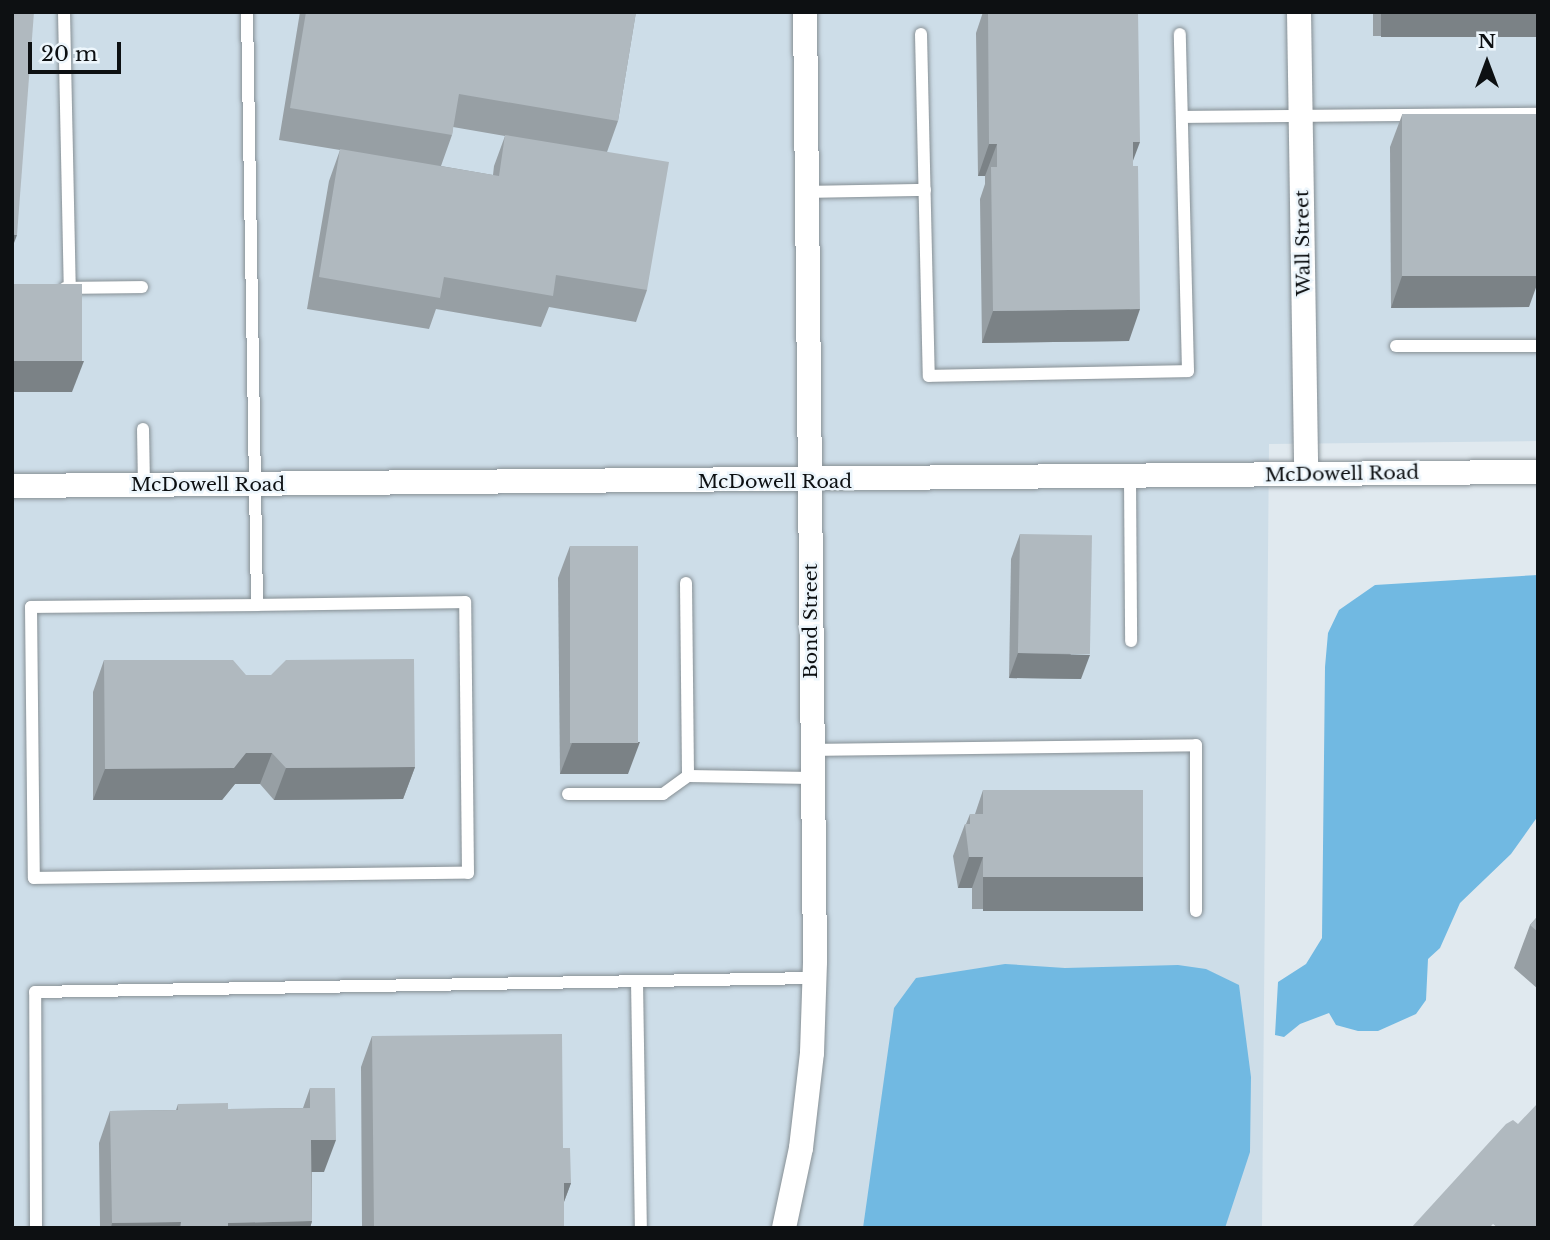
<!DOCTYPE html>
<html>
<head>
<meta charset="utf-8">
<style>
  body { margin:0 }
  #map { position:relative; width:1550px; height:1240px; overflow:hidden; background:#e0e9ef; font-family:"Libre Baskerville",serif }
  div>[style] { position:absolute }
  .built>* { inset:0; background:#cddde8 }
  .water>* { inset:0; background:#71b9e2 }
  .roads { filter:drop-shadow(0 0 2px #868f94) drop-shadow(0 0 2px #868f94) }
  .lane>* { height:12px; margin:-6px; padding:0 6px; transform-origin:6px; border-radius:6px; background:#fff }
  .street>* { height:24px; margin:-12px; padding:0 12px; transform-origin:12px; border-radius:12px; background:#fff }
  .wall>* { inset:0; background:#979fa4; transform-origin:0 0 }
  .shaded-wall>* { inset:0; background:#7b8286; transform-origin:0 0 }
  .building>* { inset:0; background:#b0b9bf; transform-origin:0 0 }
  span { translate:-50% -50%; white-space:nowrap; text-align:center; line-height:1.15; -webkit-text-stroke:5px #edf6fc; paint-order:stroke }
  .street-label { font-size:19px; color:#0d1012 }
  .frame { position:absolute; inset:0; border:14px solid #0d1012; pointer-events:none }
  .north { position:absolute; left:1452px; top:28px; width:70px; height:70px; -webkit-text-stroke:5px #edf6fc; paint-order:stroke; rotate:0deg; font-size:19px; font-weight:700; line-height:28px; text-align:center; color:#0d1012 }
  .north::after { content:''; display:block; margin:auto; width:24px; height:32px; background:#0d1012; clip-path:polygon(50% 0,100% 100%,50% 72%,0 100%) }
  .scale { position:absolute; left:28px; top:42px; width:93px; height:32px; box-sizing:border-box; border:4px solid #0d1012; border-top:0; padding-left:9px; font-size:21px; line-height:24px; white-space:nowrap; color:#0d1012; -webkit-text-stroke:5px #edf6fc; paint-order:stroke }
</style>
</head>
<body>
<div id="map">
  <div class="built">
    <i style="clip-path:polygon(12px 12px,1538px 12px,1538px 441px,1269px 444px,1262px 1228px,12px 1228px)"></i>
  </div>
  <div class="water">
    <i style="clip-path:polygon(1538px 575px,1538px 816px,1511px 854px,1460px 903px,1440px 948px,1428px 959px,1426px 1000px,1416px 1014px,1378px 1031px,1358px 1031px,1336px 1025px,1329px 1013px,1300px 1024px,1284px 1037px,1275px 1035px,1278px 982px,1306px 964px,1322px 938px,1325px 667px,1328px 633px,1339px 610px,1375px 585px)"></i>
    <i style="clip-path:polygon(1005px 964px,1065px 968px,1178px 965px,1206px 969px,1239px 985px,1251px 1077px,1250px 1152px,1225px 1228px,863px 1228px,894px 1008px,916px 978px)"></i>
  </div>
  <div class="roads">
    <div class="lane">
      <i style="left:64px;top:12px;width:276px;rotate:88.8deg"></i>
      <i style="left:247px;top:12px;width:593px;rotate:89.03deg"></i>
      <i style="left:257px;top:605px;width:226px;rotate:179.5deg"></i>
      <i style="left:31px;top:607px;width:271px;rotate:89.4deg"></i>
      <i style="left:34px;top:878px;width:434px;rotate:-0.7deg"></i>
      <i style="left:468px;top:873px;width:271px;rotate:-90.6deg"></i>
      <i style="left:465px;top:602px;width:208px;rotate:179.2deg"></i>
      <i style="left:921px;top:34px;width:342px;rotate:88.7deg"></i>
      <i style="left:929px;top:376px;width:259px;rotate:-1.1deg"></i>
      <i style="left:1188px;top:371px;width:337px;rotate:-91.4deg"></i>
      <i style="left:1182px;top:117px;width:356px;rotate:-0.5deg"></i>
      <i style="left:808px;top:192px;width:117px;rotate:-1deg"></i>
      <i style="left:65px;top:288px;width:77px;rotate:-0.7deg"></i>
      <i style="left:1396px;top:346px;width:142px"></i>
      <i style="left:143px;top:429px;width:57px;rotate:89deg"></i>
      <i style="left:1130px;top:478px;width:163px;rotate:89.6deg"></i>
      <i style="left:686px;top:583px;width:193px;rotate:89.4deg"></i>
      <i style="left:688px;top:776px;width:124px;rotate:0.9deg"></i>
      <i style="left:812px;top:750px;width:384px;rotate:-0.7deg"></i>
      <i style="left:1196px;top:745px;width:166px;rotate:90deg"></i>
      <i style="left:568px;top:794px;width:95px"></i>
      <i style="left:663px;top:794px;width:31px;rotate:-36deg"></i>
      <i style="left:637px;top:981px;width:247px;rotate:89.1deg"></i>
      <i style="left:36px;top:1228px;width:236px;rotate:-90.2deg"></i>
      <i style="left:35px;top:992px;width:779px;rotate:-1.03deg"></i>
    </div>
    <div class="street">
      <i style="left:1299px;top:12px;width:462px;rotate:89.1deg"></i>
      <i style="left:12px;top:486px;width:1526px;rotate:-0.53deg"></i>
      <i style="left:784px;top:1228px;width:82px;rotate:-78deg"></i>
      <i style="left:801px;top:1148px;width:96px;rotate:-83.4deg"></i>
      <i style="left:812px;top:1053px;width:92px;rotate:-88.1deg"></i>
      <i style="left:815px;top:961px;width:949px;rotate:-90.6deg"></i>
    </div>
  </div>
  <div class="wall">
    <i style="clip-path:polygon(evenodd,300px 12px,636px 12px,618px 121px,607px 152px,647px 290px,636px 322px,549px 307px,541px 327px,436px 309px,429px 329px,307px 309px,329px 181px,340px 150px,279px 140px,300px 12px,453px 127px,505px 136px,494px 166px,493px 175px,441px 166px,452px 135px,453px 127px)"></i>
    <i style="clip-path:polygon(983px 12px,1138px 12px,1133px 161px,1129px 341px,982px 343px,980px 199px,985px 184px,985px 176px,978px 176px,976px 33px)"></i>
    <i style="left:1373px;top:12px;width:165px;height:24px"></i>
    <i style="clip-path:polygon(1402px 115px,1529px 307px,1391px 308px,1390px 147px)"></i>
    <i style="clip-path:polygon(1020px 534px,1081px 679px,1009px 678px,1011px 559px)"></i>
    <i style="clip-path:polygon(570px 546px,628px 774px,560px 774px,558px 578px)"></i>
    <i style="clip-path:polygon(104px 660px,415px 767px,403px 799px,274px 800px,260px 784px,235px 784px,222px 800px,93px 800px,93px 692px)"></i>
    <i style="clip-path:polygon(983px 790px,1131px 909px,972px 909px,972px 888px,958px 888px,953px 856px,965px 824px,966px 824px,970px 814px,975px 814px)"></i>
    <i style="clip-path:polygon(1538px 914px,1538px 989px,1514px 968px,1530px 925px,1537px 917px)"></i>
    <i style="clip-path:polygon(372px 1036px,563px 1148px,571px 1183px,564px 1202px,564px 1228px,362px 1228px,361px 1067px)"></i>
    <i style="clip-path:polygon(310px 1088px,324px 1172px,312px 1172px,312px 1221px,310px 1228px,100px 1228px,99px 1143px,110px 1111px,176px 1110px,178px 1104px,228px 1109px,303px 1108px)"></i>
  </div>
  <div class="shaded-wall">
    <i style="left:1381px;top:12px;width:157px;height:25px"></i>
    <i style="clip-path:polygon(1133px 142px,1140px 142px,1128px 174px)"></i>
    <i style="clip-path:polygon(989px 144px,997px 144px,985px 176px,978px 176px)"></i>
    <i style="clip-path:polygon(12px 234px,17px 235px,14px 243px,12px 243px)"></i>
    <i style="clip-path:polygon(1402px 276px,1538px 276px,1538px 282px,1529px 307px,1391px 308px)"></i>
    <i style="clip-path:polygon(1140px 309px,1129px 341px,982px 343px,993px 311px)"></i>
    <i style="clip-path:polygon(12px 361px,84px 361px,72px 392px,12px 392px)"></i>
    <i style="clip-path:polygon(1018px 653px,1090px 655px,1081px 679px,1009px 678px)"></i>
    <i style="clip-path:polygon(640px 742px,628px 774px,560px 774px,572px 743px)"></i>
    <i style="clip-path:polygon(246px 753px,272px 753px,260px 784px,235px 784px,222px 800px,93px 800px,105px 769px)"></i>
    <i style="clip-path:polygon(415px 767px,403px 799px,274px 800px,286px 768px)"></i>
    <i style="clip-path:polygon(969px 857px,983px 857px,972px 888px,958px 888px)"></i>
    <i style="left:983px;top:877px;width:160px;height:34px"></i>
    <i style="clip-path:polygon(311px 1140px,336px 1140px,324px 1172px,300px 1172px)"></i>
    <i style="clip-path:polygon(564px 1183px,571px 1183px,559px 1215px)"></i>
    <i style="clip-path:polygon(312px 1221px,310px 1228px,226px 1228px,228px 1223px)"></i>
    <i style="clip-path:polygon(181px 1222px,179px 1228px,111px 1228px,112px 1223px)"></i>
  </div>
  <div class="building">
    <i style="clip-path:polygon(12px 12px,34px 12px,17px 235px,12px 234px)"></i>
    <i style="clip-path:polygon(306px 12px,636px 12px,618px 121px,459px 94px,452px 135px,290px 108px)"></i>
    <i style="clip-path:polygon(988px 12px,1138px 12px,1140px 142px,1133px 142px,1133px 166px,1138px 166px,1140px 309px,993px 311px,991px 167px,997px 167px,997px 144px,989px 144px)"></i>
    <i style="left:1538px;top:114px;width:162px;height:136px;rotate:90deg"></i>
    <i style="clip-path:polygon(505px 135px,669px 162px,647px 290px,556px 275px,553px 296px,444px 277px,440px 298px,319px 277px,340px 149px,499px 176px)"></i>
    <i style="left:12px;top:284px;width:70px;height:77px"></i>
    <i style="left:1020px;top:534px;width:72px;height:119px;rotate:1deg"></i>
    <i style="left:570px;top:546px;width:68px;height:197px"></i>
    <i style="clip-path:polygon(414px 659px,415px 767px,286px 768px,272px 753px,246px 753px,234px 768px,105px 769px,104px 660px,233px 660px,246px 675px,271px 675px,286px 660px)"></i>
    <i style="clip-path:polygon(983px 790px,1143px 790px,1143px 877px,983px 877px,983px 857px,969px 857px,965px 824px,970px 824px,970px 814px,983px 814px)"></i>
    <i style="clip-path:polygon(1538px 916px,1538px 932px,1530px 925px)"></i>
    <i style="clip-path:polygon(562px 1034px,563px 1148px,570px 1148px,571px 1183px,564px 1183px,564px 1228px,374px 1228px,372px 1036px)"></i>
    <i style="clip-path:polygon(310px 1088px,335px 1088px,336px 1140px,311px 1140px,312px 1221px,228px 1223px,228px 1228px,181px 1228px,181px 1222px,112px 1223px,110px 1111px,178px 1110px,178px 1104px,228px 1103px,228px 1109px,310px 1108px)"></i>
    <i style="clip-path:polygon(1537px 1104px,1538px 1105px,1538px 1228px,1498px 1228px,1493px 1224px,1489px 1228px,1411px 1228px,1506px 1124px,1513px 1120px,1518px 1124px)"></i>
  </div>
  <div class="street-label">
    <span style="left:1303px;top:243px;rotate:-91deg">Wall Street</span>
    <span style="left:1342px;top:474px;rotate:-1deg">McDowell Road</span>
    <span style="left:775px;top:482px">McDowell Road</span>
    <span style="left:208px;top:485px">McDowell Road</span>
    <span style="left:811px;top:621px;rotate:-90deg">Bond Street</span>
  </div>
  <div class="frame"></div>
  <div class="north">N</div>
  <div class="scale">20 m</div>
</div>
</body>
</html>
